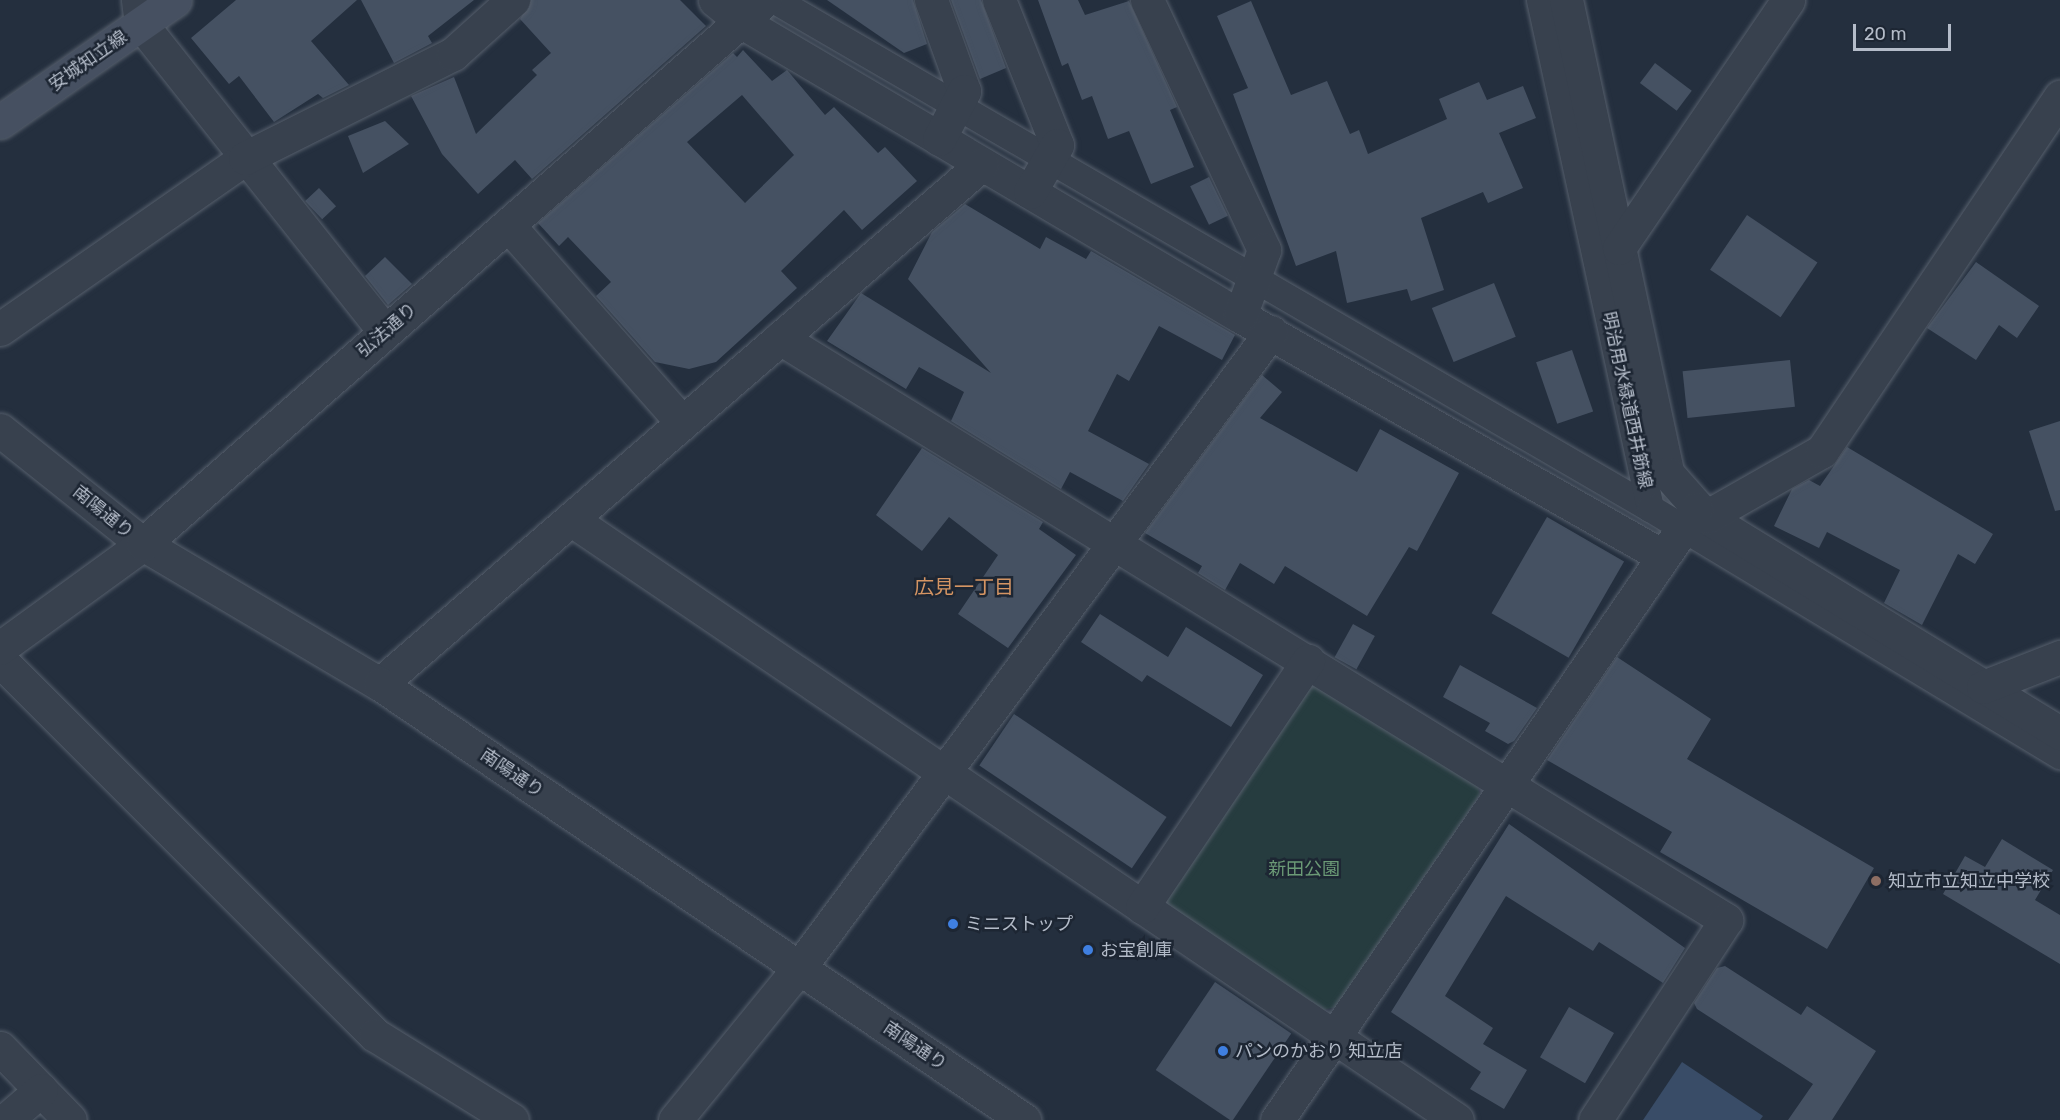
<!DOCTYPE html>
<html>
<head>
<meta charset="utf-8">
<style>
  body { margin:0 }
  #map { position:relative; width:2060px; height:1120px; overflow:hidden; background:#242f3e; font-family:Rubik,"Noto Sans JP",sans-serif }
  div>[style] { position:absolute }
  .green>* { inset:0; background:#263c3f }
  .water>* { inset:0; background:#394c67 }
  .building>* { inset:0; background:#455162; transform-origin:0 0 }
  .roads { filter:drop-shadow(0 0 2px #565f6c) drop-shadow(0 0 2px #565f6c) }
  .pedestrian>* { height:27px; margin:-13.5px; padding:0 13.5px; transform-origin:13.5px; border-radius:13.5px; background:#38414e }
  .minor>* { height:33px; margin:-16.5px; padding:0 16.5px; transform-origin:16.5px; border-radius:16.5px; background:#38414e }
  .tertiary>* { height:33px; margin:-16.5px; padding:0 16.5px; transform-origin:16.5px; border-radius:16.5px; background:#38414e }
  .secondary>* { height:33px; margin:-16.5px; padding:0 16.5px; transform-origin:16.5px; border-radius:16.5px; background:#465061 }
  .dots>* { width:16px; height:16px; translate:-50% -50%; box-sizing:border-box; border:3px solid #1d2633; border-radius:50% }
  span { translate:-50% -50%; white-space:nowrap; text-align:center; line-height:1.15; -webkit-text-stroke:5px #1d2633; paint-order:stroke }
  .street-label { font-size:18px; color:#b4bcc9 }
  .park-label { font-size:18px; color:#6b9a76 }
  .poi-label { font-size:18px; color:#b4bcc9 }
  .left { translate:0 -50%; text-align:left }
  .neighbourhood-label { font-size:20px; color:#d59563 }
  .scale { position:absolute; left:1853px; top:24px; width:98px; height:27px; box-sizing:border-box; border:3px solid #b4bcc9; border-top:0; padding-left:8px; font-size:18px; line-height:21px; white-space:nowrap; color:#b4bcc9; -webkit-text-stroke:4px #1d2633; paint-order:stroke }
</style>
</head>
<body>
<div id="map">
  <div class="green">
    <i style="clip-path:polygon(1318px 683px,1476px 780px,1480px 795px,1336px 1007px,1322px 1010px,1168px 907px,1165px 891px,1304px 686px)"></i>
  </div>
  <div class="water">
    <i style="clip-path:polygon(1682px 1062px,1763px 1116px,1760px 1120px,1643px 1120px)"></i>
  </div>
  <div class="building">
    <i style="clip-path:polygon(236px 0,357px 0,311px 41px,349px 85px,323px 98px,318px 94px,274px 122px,239px 76px,229px 84px,191px 38px)"></i>
    <i style="clip-path:polygon(361px 0,474px 0,428px 36px,432px 43px,394px 63px)"></i>
    <i style="clip-path:polygon(531px 0,680px 0,706px 26px,532px 179px,515px 160px,478px 194px,442px 154px,411px 96px,454px 77px,476px 134px,537px 75px,532px 70px,551px 53px,520px 19px)"></i>
    <i style="clip-path:polygon(827px 0,913px 0,927px 44px,904px 53px)"></i>
    <i style="clip-path:polygon(951px 0,981px 0,1006px 68px,980px 79px)"></i>
    <i style="clip-path:polygon(1038px 0,1078px 0,1085px 15px,1129px 1px,1177px 107px,1170px 110px,1194px 167px,1151px 184px,1129px 131px,1108px 139px,1092px 96px,1082px 100px,1068px 63px,1062px 66px)"></i>
    <i style="clip-path:polygon(1251px 1px,1291px 95px,1327px 81px,1350px 134px,1359px 130px,1368px 154px,1447px 119px,1439px 99px,1479px 82px,1487px 100px,1523px 86px,1536px 118px,1499px 133px,1523px 188px,1488px 203px,1483px 192px,1421px 218px,1444px 290px,1411px 301px,1407px 289px,1347px 303px,1336px 251px,1296px 266px,1233px 94px,1248px 88px,1217px 16px)"></i>
    <i style="clip-path:polygon(evenodd,743px 50px,772px 81px,787px 70px,825px 115px,834px 107px,878px 153px,885px 147px,917px 181px,862px 230px,844px 210px,781px 271px,797px 288px,716px 362px,689px 369px,655px 362px,596px 296px,611px 282px,568px 237px,559px 246px,538px 223px,733px 53px,737px 57px,743px 50px,742px 95px,794px 155px,745px 203px,687px 142px,742px 95px)"></i>
    <i style="left:1655px;top:63px;width:46px;height:25px;rotate:37deg"></i>
    <i style="clip-path:polygon(385px 121px,409px 144px,363px 173px,348px 136px)"></i>
    <i style="left:1209px;top:177px;width:43px;height:21px;rotate:64deg"></i>
    <i style="left:319px;top:188px;width:25px;height:19px;rotate:47deg"></i>
    <i style="clip-path:polygon(965px 204px,1040px 249px,1046px 237px,1086px 259px,1091px 251px,1235px 335px,1222px 360px,1159px 326px,1129px 381px,1117px 374px,1088px 431px,1149px 464px,1123px 501px,1070px 472px,1061px 489px,951px 421px,964px 392px,919px 367px,906px 389px,827px 341px,861px 293px,991px 373px,908px 279px,932px 232px)"></i>
    <i style="left:1747px;top:215px;width:85px;height:66px;rotate:34deg"></i>
    <i style="clip-path:polygon(385px 257px,412px 284px,388px 305px,365px 276px)"></i>
    <i style="clip-path:polygon(1976px 262px,2039px 306px,2017px 338px,1999px 325px,1976px 360px,1927px 328px)"></i>
    <i style="left:1494px;top:283px;width:58px;height:67px;rotate:68deg"></i>
    <i style="left:1572px;top:350px;width:65px;height:38px;rotate:71deg"></i>
    <i style="left:1790px;top:360px;width:47px;height:108px;rotate:84deg"></i>
    <i style="clip-path:polygon(1262px 375px,1282px 392px,1260px 418px,1357px 472px,1380px 429px,1459px 473px,1417px 551px,1409px 547px,1367px 616px,1285px 566px,1274px 584px,1240px 563px,1225px 590px,1198px 573px,1202px 566px,1145px 533px)"></i>
    <i style="clip-path:polygon(2060px 421px,2060px 510px,2055px 511px,2029px 431px)"></i>
    <i style="clip-path:polygon(1847px 447px,1993px 534px,1975px 564px,1958px 554px,1922px 625px,1884px 603px,1900px 570px,1827px 532px,1819px 548px,1774px 526px,1792px 489px,1809px 480px,1820px 486px)"></i>
    <i style="clip-path:polygon(922px 448px,1043px 522px,1039px 529px,1076px 555px,1008px 648px,958px 614px,998px 555px,949px 517px,922px 551px,876px 515px)"></i>
    <i style="left:1547px;top:517px;width:89px;height:111px;rotate:30deg"></i>
    <i style="clip-path:polygon(1100px 614px,1168px 657px,1186px 627px,1263px 675px,1231px 727px,1147px 675px,1142px 682px,1081px 642px)"></i>
    <i style="left:1353px;top:624px;width:25px;height:38px;rotate:29deg"></i>
    <i style="clip-path:polygon(1617px 657px,1711px 719px,1687px 759px,1874px 868px,1827px 949px,1660px 852px,1672px 832px,1547px 760px)"></i>
    <i style="clip-path:polygon(1460px 665px,1537px 708px,1514px 741px,1508px 744px,1485px 731px,1490px 723px,1443px 697px)"></i>
    <i style="left:1014px;top:714px;width:184px;height:62px;rotate:34deg"></i>
    <i style="clip-path:polygon(1509px 824px,1685px 948px,1663px 983px,1599px 942px,1593px 951px,1506px 896px,1445px 996px,1493px 1028px,1483px 1044px,1527px 1070px,1504px 1109px,1470px 1089px,1481px 1072px,1391px 1012px)"></i>
    <i style="clip-path:polygon(2002px 839px,2053px 870px,2035px 900px,2060px 915px,2060px 964px,1943px 894px,1965px 856px,1985px 867px)"></i>
    <i style="clip-path:polygon(1725px 966px,1801px 1015px,1807px 1006px,1876px 1051px,1832px 1120px,1788px 1120px,1813px 1084px,1697px 1009px,1694px 1003px,1717px 968px)"></i>
    <i style="left:1215px;top:982px;width:92px;height:106px;rotate:34deg"></i>
    <i style="left:1569px;top:1007px;width:52px;height:58px;rotate:30deg"></i>
  </div>
  <div class="roads">
    <div class="pedestrian">
      <i style="left:775px;top:0;width:1012px;rotate:30.14deg"></i>
      <i style="left:1540px;top:0;width:520px;rotate:77.78deg"></i>
      <i style="left:1650px;top:508px;width:479px;rotate:31.1deg"></i>
    </div>
    <div class="minor">
      <i style="left:138px;top:0;width:24px;rotate:83deg"></i>
      <i style="left:141px;top:24px;width:393px;rotate:51.6deg"></i>
      <i style="left:715px;top:0;width:35px;rotate:39deg"></i>
      <i style="left:742px;top:22px;width:578px;rotate:30.56deg"></i>
      <i style="left:1240px;top:316px;width:486px;rotate:29.6deg"></i>
      <i style="left:931px;top:0;width:97px;rotate:70.1deg"></i>
      <i style="left:964px;top:91px;width:54px;rotate:117.5deg"></i>
      <i style="left:999px;top:0;width:156px;rotate:68.2deg"></i>
      <i style="left:1057px;top:145px;width:54px;rotate:119.9deg"></i>
      <i style="left:1147px;top:0;width:276px;rotate:64.9deg"></i>
      <i style="left:1264px;top:250px;width:70px;rotate:110deg"></i>
      <i style="left:1566px;top:0;width:485px;rotate:77.9deg"></i>
      <i style="left:1668px;top:474px;width:57px;rotate:48.5deg"></i>
      <i style="left:1706px;top:517px;width:415px;rotate:31.4deg"></i>
      <i style="left:509px;top:226px;width:260px;rotate:48.6deg"></i>
      <i style="left:1619px;top:248px;width:300px;rotate:-55.7deg"></i>
      <i style="left:0;top:329px;width:299px;rotate:-34.9deg"></i>
      <i style="left:245px;top:158px;width:233px;rotate:-26.6deg"></i>
      <i style="left:453px;top:54px;width:81px;rotate:-42deg"></i>
      <i style="left:780px;top:338px;width:1111px;rotate:31.6deg"></i>
      <i style="left:1726px;top:920px;width:239px;rotate:123.2deg"></i>
      <i style="left:1706px;top:517px;width:133px;rotate:-29.6deg"></i>
      <i style="left:1822px;top:451px;width:427px;rotate:-56.1deg"></i>
      <i style="left:572px;top:520px;width:1069px;rotate:34.14deg"></i>
      <i style="left:0;top:660px;width:530px;rotate:45deg"></i>
      <i style="left:375px;top:1035px;width:161px;rotate:31.8deg"></i>
      <i style="left:380px;top:684px;width:795px;rotate:-40.82deg"></i>
      <i style="left:1983px;top:687px;width:83px;rotate:-21.3deg"></i>
      <i style="left:1142px;top:907px;width:297px;rotate:-56deg"></i>
      <i style="left:0;top:1048px;width:100px;rotate:45.8deg"></i>
      <i style="left:6px;top:1120px;width:46px;rotate:-40.6deg"></i>
      <i style="left:675px;top:1120px;width:196px;rotate:-50.8deg"></i>
      <i style="left:799px;top:968px;width:792px;rotate:-53.42deg"></i>
      <i style="left:1277px;top:1120px;width:741px;rotate:-55.56deg"></i>
    </div>
    <div class="tertiary">
      <i style="left:0;top:430px;width:183px;rotate:38.6deg"></i>
      <i style="left:143px;top:544px;width:275px;rotate:30.6deg"></i>
      <i style="left:380px;top:684px;width:778px;rotate:34.1deg"></i>
      <i style="left:0;top:648px;width:177px;rotate:-36deg"></i>
      <i style="left:143px;top:544px;width:826px;rotate:-41.17deg"></i>
    </div>
    <div class="secondary">
      <i style="left:0;top:122px;width:213px;rotate:-34.9deg"></i>
    </div>
  </div>
  <div class="dots">
    <i style="left:1876px;top:881px;background:#8d6e63"></i>
    <i style="left:953px;top:924px;background:#3f7fe0"></i>
    <i style="left:1088px;top:950px;background:#3f7fe0"></i>
    <i style="left:1223px;top:1051px;background:#3f7fe0"></i>
  </div>
  <div class="street-label">
    <span style="left:88px;top:61px;rotate:-35deg">安城知立線</span>
    <span style="left:387px;top:330px;rotate:-41deg">弘法通り</span>
    <span style="left:1627px;top:400px;rotate:78deg">明治用水緑道西井筋線</span>
    <span style="left:103px;top:512px;rotate:39deg">南陽通り</span>
    <span style="left:512px;top:773px;rotate:34deg">南陽通り</span>
    <span style="left:915px;top:1046px;rotate:34deg">南陽通り</span>
  </div>
  <div class="park-label">
    <span style="left:1304px;top:869px">新田公園</span>
  </div>
  <div class="poi-label">
    <span class="left" style="left:1888px;top:881px">知立市立知立中学校</span>
    <span class="left" style="left:965px;top:924px">ミニストップ</span>
    <span class="left" style="left:1100px;top:950px">お宝創庫</span>
    <span class="left" style="left:1235px;top:1051px">パンのかおり 知立店</span>
  </div>
  <div class="neighbourhood-label">
    <span style="left:964px;top:587px">広見一丁目</span>
  </div>
  <div class="scale">20 m</div>
</div>
</body>
</html>
